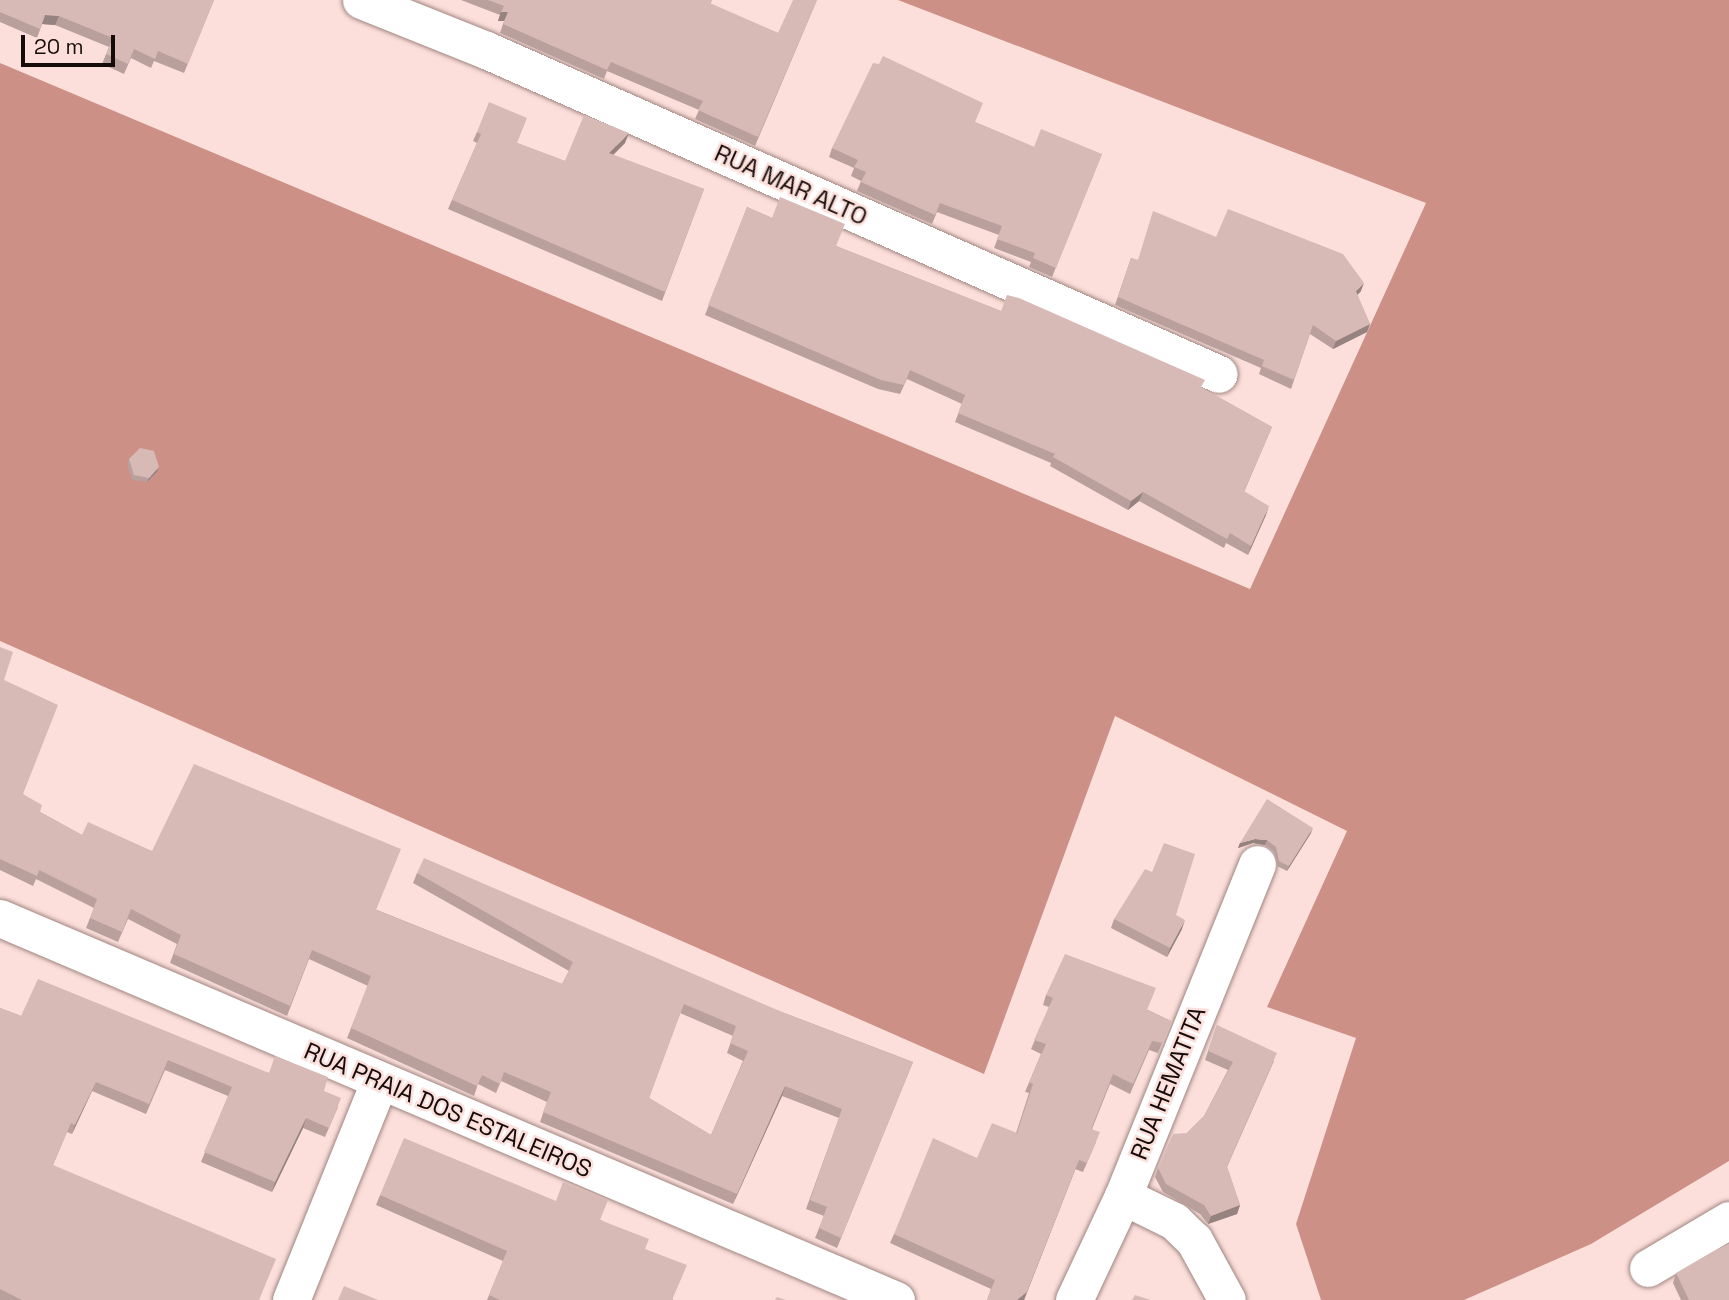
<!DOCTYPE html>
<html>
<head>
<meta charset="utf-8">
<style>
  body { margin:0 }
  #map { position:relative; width:1729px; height:1300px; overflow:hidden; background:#fcdfda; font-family:"Space Grotesk",sans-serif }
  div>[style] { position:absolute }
  .forest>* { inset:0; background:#cd9086 }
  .roads { filter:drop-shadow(0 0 2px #9f8580) drop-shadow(0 0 2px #9f8580) }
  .street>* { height:37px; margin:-18.5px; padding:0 18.5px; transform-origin:18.5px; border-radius:18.5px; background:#fff }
  .wall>* { inset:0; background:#b9a09d }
  .shaded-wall>* { inset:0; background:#96827f }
  .building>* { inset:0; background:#d7bab6 }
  span { translate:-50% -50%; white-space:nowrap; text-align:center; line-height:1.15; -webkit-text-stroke:5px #fcdfda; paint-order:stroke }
  .street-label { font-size:24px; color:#150c0a }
  .scale { position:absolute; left:21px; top:35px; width:94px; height:32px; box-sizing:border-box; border:4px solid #150c0a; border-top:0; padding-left:9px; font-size:21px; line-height:24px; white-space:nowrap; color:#150c0a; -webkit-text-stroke:5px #fcdfda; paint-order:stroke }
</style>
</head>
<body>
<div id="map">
  <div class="forest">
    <i style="clip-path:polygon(898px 0,1729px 0,1729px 1161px,1591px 1244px,1464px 1300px,1321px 1300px,1296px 1224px,1356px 1038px,1267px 1007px,1347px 831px,1115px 716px,984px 1074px,0 641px,0 63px,1250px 589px,1426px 203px)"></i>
  </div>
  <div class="roads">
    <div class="street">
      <i style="left:361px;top:0;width:135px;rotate:21.8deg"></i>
      <i style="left:486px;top:50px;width:801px;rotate:23.85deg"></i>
      <i style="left:0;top:918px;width:974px;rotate:23.09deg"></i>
      <i style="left:1123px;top:1196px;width:57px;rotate:26.1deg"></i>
      <i style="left:1174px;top:1221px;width:28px;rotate:44deg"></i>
      <i style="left:1194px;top:1240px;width:68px;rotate:61.2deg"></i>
      <i style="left:1648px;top:1268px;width:94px;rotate:-30.7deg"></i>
      <i style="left:291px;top:1300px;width:235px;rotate:-68deg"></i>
      <i style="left:1074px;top:1300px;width:115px;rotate:-64.8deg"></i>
      <i style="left:1123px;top:1196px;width:358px;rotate:-68deg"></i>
    </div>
  </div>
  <div class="wall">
    <i style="clip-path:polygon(0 0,214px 0,184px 73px,154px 61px,151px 68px,131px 58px,124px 74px,102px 64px,109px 47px,55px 25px,42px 24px,37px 38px,0 22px)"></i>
    <i style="clip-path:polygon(461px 0,712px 0,710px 4px,778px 33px,817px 0,755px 146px,695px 119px,699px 110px,607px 71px,604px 79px,500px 33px,504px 21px,498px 21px,500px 15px)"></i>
    <i style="clip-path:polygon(975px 122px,1034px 147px,1102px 154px,1052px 277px,1029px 267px,1031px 262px,994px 248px,999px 235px,937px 212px,932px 224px,857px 191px,861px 181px,851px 176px,854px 168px,829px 157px,832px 148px)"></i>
    <i style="clip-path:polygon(477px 132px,517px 143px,565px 161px,625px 143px,613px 155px,704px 189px,662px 301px,448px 209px,477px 143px,473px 141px)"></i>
    <i style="clip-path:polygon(747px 207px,836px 246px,1001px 311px,1202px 388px,1272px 427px,1244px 492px,1266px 515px,1248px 555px,1226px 543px,1224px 548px,1139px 501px,1128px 510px,1050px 466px,1051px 463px,955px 422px,962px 404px,907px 379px,900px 394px,878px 389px,705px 315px)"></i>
    <i style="clip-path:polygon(1216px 237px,1361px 291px,1357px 295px,1370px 324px,1367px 332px,1333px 349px,1310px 334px,1291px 389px,1259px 374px,1261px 368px,1115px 305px,1131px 258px,1137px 260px)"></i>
    <i style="clip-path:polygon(129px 459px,159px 467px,157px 472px,147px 482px,132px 480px,127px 464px)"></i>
    <i style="clip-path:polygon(evenodd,0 647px,4px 680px,23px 794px,40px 812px,82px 835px,152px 851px,377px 910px,562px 984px,569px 971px,413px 883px,417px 873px,913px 1062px,837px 1248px,815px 1238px,824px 1216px,806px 1209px,839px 1118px,782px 1096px,733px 1204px,540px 1122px,547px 1102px,501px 1081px,496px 1093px,478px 1084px,474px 1096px,347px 1038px,368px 986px,309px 959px,287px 1016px,170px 963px,177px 944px,128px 919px,118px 942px,86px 928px,94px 908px,36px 879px,33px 886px,0 870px,0 647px,680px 1013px,733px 1036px,727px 1053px,743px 1061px,711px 1135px,649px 1098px,680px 1013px)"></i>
    <i style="clip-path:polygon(1311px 833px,1287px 871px,1277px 866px,1274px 852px,1265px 845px,1253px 843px,1238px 848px,1240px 843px)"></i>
    <i style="clip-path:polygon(1114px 919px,1182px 929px,1167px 957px,1111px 928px)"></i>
    <i style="clip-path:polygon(1046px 995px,1148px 1010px,1171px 1021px,1158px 1053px,1149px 1050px,1130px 1094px,1110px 1084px,1092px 1129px,1096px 1142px,1083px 1172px,1075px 1169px,1024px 1300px,987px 1300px,991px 1289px,890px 1243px,894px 1234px,977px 1158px,1016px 1133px,1029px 1093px,1025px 1092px,1041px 1054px,1031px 1049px,1049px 1007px,1043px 1005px)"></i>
    <i style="clip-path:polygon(0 1008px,21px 1016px,269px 1073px,324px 1091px,338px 1107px,325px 1137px,303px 1128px,272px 1192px,201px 1162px,228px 1096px,165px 1070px,146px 1114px,92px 1091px,72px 1134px,67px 1132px,53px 1165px,260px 1300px,0 1300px)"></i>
    <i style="clip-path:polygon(1217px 1025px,1274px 1061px,1227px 1167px,1240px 1205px,1237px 1214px,1208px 1224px,1200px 1214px,1163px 1192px,1155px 1177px,1158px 1168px,1187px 1133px,1204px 1116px,1228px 1070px,1205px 1060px)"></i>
    <i style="clip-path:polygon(380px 1195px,601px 1220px,645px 1249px,673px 1300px,487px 1300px,503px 1261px,376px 1205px)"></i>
    <i style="clip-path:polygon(1676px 1273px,1729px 1300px,1681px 1300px,1673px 1283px)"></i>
  </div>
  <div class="shaded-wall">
    <i style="clip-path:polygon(501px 12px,508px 12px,504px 21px,498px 21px)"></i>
    <i style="clip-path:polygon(45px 15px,59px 16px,55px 25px,42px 24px,37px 38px)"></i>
    <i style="clip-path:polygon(629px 133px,625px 143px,606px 162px,609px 153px)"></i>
    <i style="clip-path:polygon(1364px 283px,1361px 291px,1353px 300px,1356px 291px)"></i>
    <i style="clip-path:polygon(1370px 324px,1367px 332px,1333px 349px,1336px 341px)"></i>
    <i style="clip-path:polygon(159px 467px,157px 472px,147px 482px,149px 478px)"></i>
    <i style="clip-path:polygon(1143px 492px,1139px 501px,1128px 510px,1131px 501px)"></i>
    <i style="clip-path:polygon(1269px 506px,1266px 515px,1248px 555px,1251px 546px)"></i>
    <i style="clip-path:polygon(1313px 828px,1311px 833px,1287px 871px,1289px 866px)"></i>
    <i style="clip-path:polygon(1255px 839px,1267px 840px,1265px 845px,1253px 843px,1238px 848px,1240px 843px)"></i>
    <i style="clip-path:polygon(1185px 920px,1182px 929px,1167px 957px,1170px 948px)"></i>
    <i style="clip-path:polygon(96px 1082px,92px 1091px,72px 1134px,75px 1125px)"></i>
    <i style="clip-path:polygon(785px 1086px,782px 1096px,733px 1204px,737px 1194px)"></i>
    <i style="clip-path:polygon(306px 1118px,303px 1128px,272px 1192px,275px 1182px)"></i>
    <i style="clip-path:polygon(1079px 1160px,1024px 1300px,1017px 1300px)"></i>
    <i style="clip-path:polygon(1240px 1205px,1237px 1214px,1208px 1224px,1211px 1216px)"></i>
  </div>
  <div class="building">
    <i style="clip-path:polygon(0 0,214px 0,188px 64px,158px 51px,155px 59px,134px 49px,128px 64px,106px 54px,113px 38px,59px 16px,45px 15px,40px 29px,0 12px)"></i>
    <i style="clip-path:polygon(488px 0,712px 0,710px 3px,778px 33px,793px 0,817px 0,758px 137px,698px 110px,703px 101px,611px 62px,607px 70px,503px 24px,508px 12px,501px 12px,504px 6px)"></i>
    <i style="clip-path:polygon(883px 56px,983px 103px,975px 122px,1034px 147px,1041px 129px,1102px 154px,1056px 268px,1033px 258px,1035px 253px,997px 239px,1002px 226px,940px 203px,935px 215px,861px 182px,866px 172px,854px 167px,858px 160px,832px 148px,873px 63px,879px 64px)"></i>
    <i style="clip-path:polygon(489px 102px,527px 118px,517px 143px,565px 161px,584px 115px,629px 133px,609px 153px,704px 189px,665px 292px,452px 200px,481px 134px,477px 132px)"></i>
    <i style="clip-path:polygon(780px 197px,845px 224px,836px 246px,1001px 311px,1007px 295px,1019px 298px,1205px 380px,1201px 387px,1272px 427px,1244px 491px,1269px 506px,1251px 546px,1230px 533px,1227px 539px,1143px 492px,1131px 501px,1053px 457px,1055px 454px,958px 413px,965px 395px,910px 370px,904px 385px,881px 380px,708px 305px,747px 207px,772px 218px)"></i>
    <i style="clip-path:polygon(1228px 209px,1343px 254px,1364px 283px,1356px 291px,1370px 324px,1336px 341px,1313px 325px,1294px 380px,1262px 366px,1264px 360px,1118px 297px,1131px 258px,1138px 260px,1153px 211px,1216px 237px)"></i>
    <i style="clip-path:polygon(140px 448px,154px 451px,159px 467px,149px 478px,134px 475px,129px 459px)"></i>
    <i style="clip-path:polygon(evenodd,0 647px,13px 652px,4px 680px,58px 705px,23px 794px,42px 805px,40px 812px,82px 835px,88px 822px,152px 851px,194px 764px,401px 849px,376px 910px,562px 984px,573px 962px,417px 873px,424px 858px,789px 1015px,913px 1062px,841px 1238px,819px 1228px,827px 1207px,810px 1200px,842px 1109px,785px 1086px,737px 1194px,543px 1112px,551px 1092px,504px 1072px,500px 1084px,482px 1075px,477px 1086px,351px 1028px,371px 976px,312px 950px,290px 1006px,174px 954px,181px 935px,131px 909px,122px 932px,90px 918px,97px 899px,39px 870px,37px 876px,0 859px,0 647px,684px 1004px,736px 1026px,730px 1043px,748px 1051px,711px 1135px,649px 1098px,684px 1004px)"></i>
    <i style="clip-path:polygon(1267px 799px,1313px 828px,1289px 866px,1279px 861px,1276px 847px,1267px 840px,1255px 839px,1240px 843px)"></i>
    <i style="clip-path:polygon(1164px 843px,1195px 854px,1176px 915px,1185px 920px,1170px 948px,1114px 919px,1145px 869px,1152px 872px)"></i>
    <i style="clip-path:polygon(1065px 954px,1156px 988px,1147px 1010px,1171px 1021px,1162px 1043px,1152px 1041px,1133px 1084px,1113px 1074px,1091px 1129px,1100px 1132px,1087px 1163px,1079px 1160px,1027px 1292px,1017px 1300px,987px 1300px,995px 1280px,894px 1234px,933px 1138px,977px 1158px,992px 1123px,1017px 1133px,1033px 1084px,1029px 1082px,1046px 1044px,1034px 1040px,1053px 998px,1046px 995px)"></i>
    <i style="clip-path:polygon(38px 979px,269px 1073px,275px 1056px,328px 1077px,324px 1091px,341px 1098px,329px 1128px,306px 1118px,275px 1182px,204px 1152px,232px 1087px,168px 1060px,149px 1104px,96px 1082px,75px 1125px,71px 1123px,53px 1165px,276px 1259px,259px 1300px,22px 1300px,0 1289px,0 1008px,21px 1016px)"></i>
    <i style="clip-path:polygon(1217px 1025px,1277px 1053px,1227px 1166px,1240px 1205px,1211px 1216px,1204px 1205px,1166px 1184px,1158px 1168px,1173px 1134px,1187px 1133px,1204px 1116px,1233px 1062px,1208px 1051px)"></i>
    <i style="clip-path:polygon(404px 1138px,556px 1201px,563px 1182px,608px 1200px,600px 1220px,649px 1239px,645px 1249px,687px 1265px,672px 1300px,500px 1300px,489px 1295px,507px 1251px,380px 1195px)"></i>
    <i style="clip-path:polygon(1729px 1244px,1729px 1300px,1689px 1300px,1676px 1273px,1712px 1252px)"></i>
    <i style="clip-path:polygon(344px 1286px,378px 1300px,338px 1300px)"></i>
    <i style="clip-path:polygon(1135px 1295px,1151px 1300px,1132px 1300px)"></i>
    <i style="clip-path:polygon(777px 1297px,786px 1300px,775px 1300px)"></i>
  </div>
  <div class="street-label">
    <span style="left:791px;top:185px;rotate:24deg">RUA MAR ALTO</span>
    <span style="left:1168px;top:1083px;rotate:-68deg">RUA HEMATITA</span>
    <span style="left:448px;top:1110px;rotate:23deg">RUA PRAIA DOS ESTALEIROS</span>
  </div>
  <div class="scale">20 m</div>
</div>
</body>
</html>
